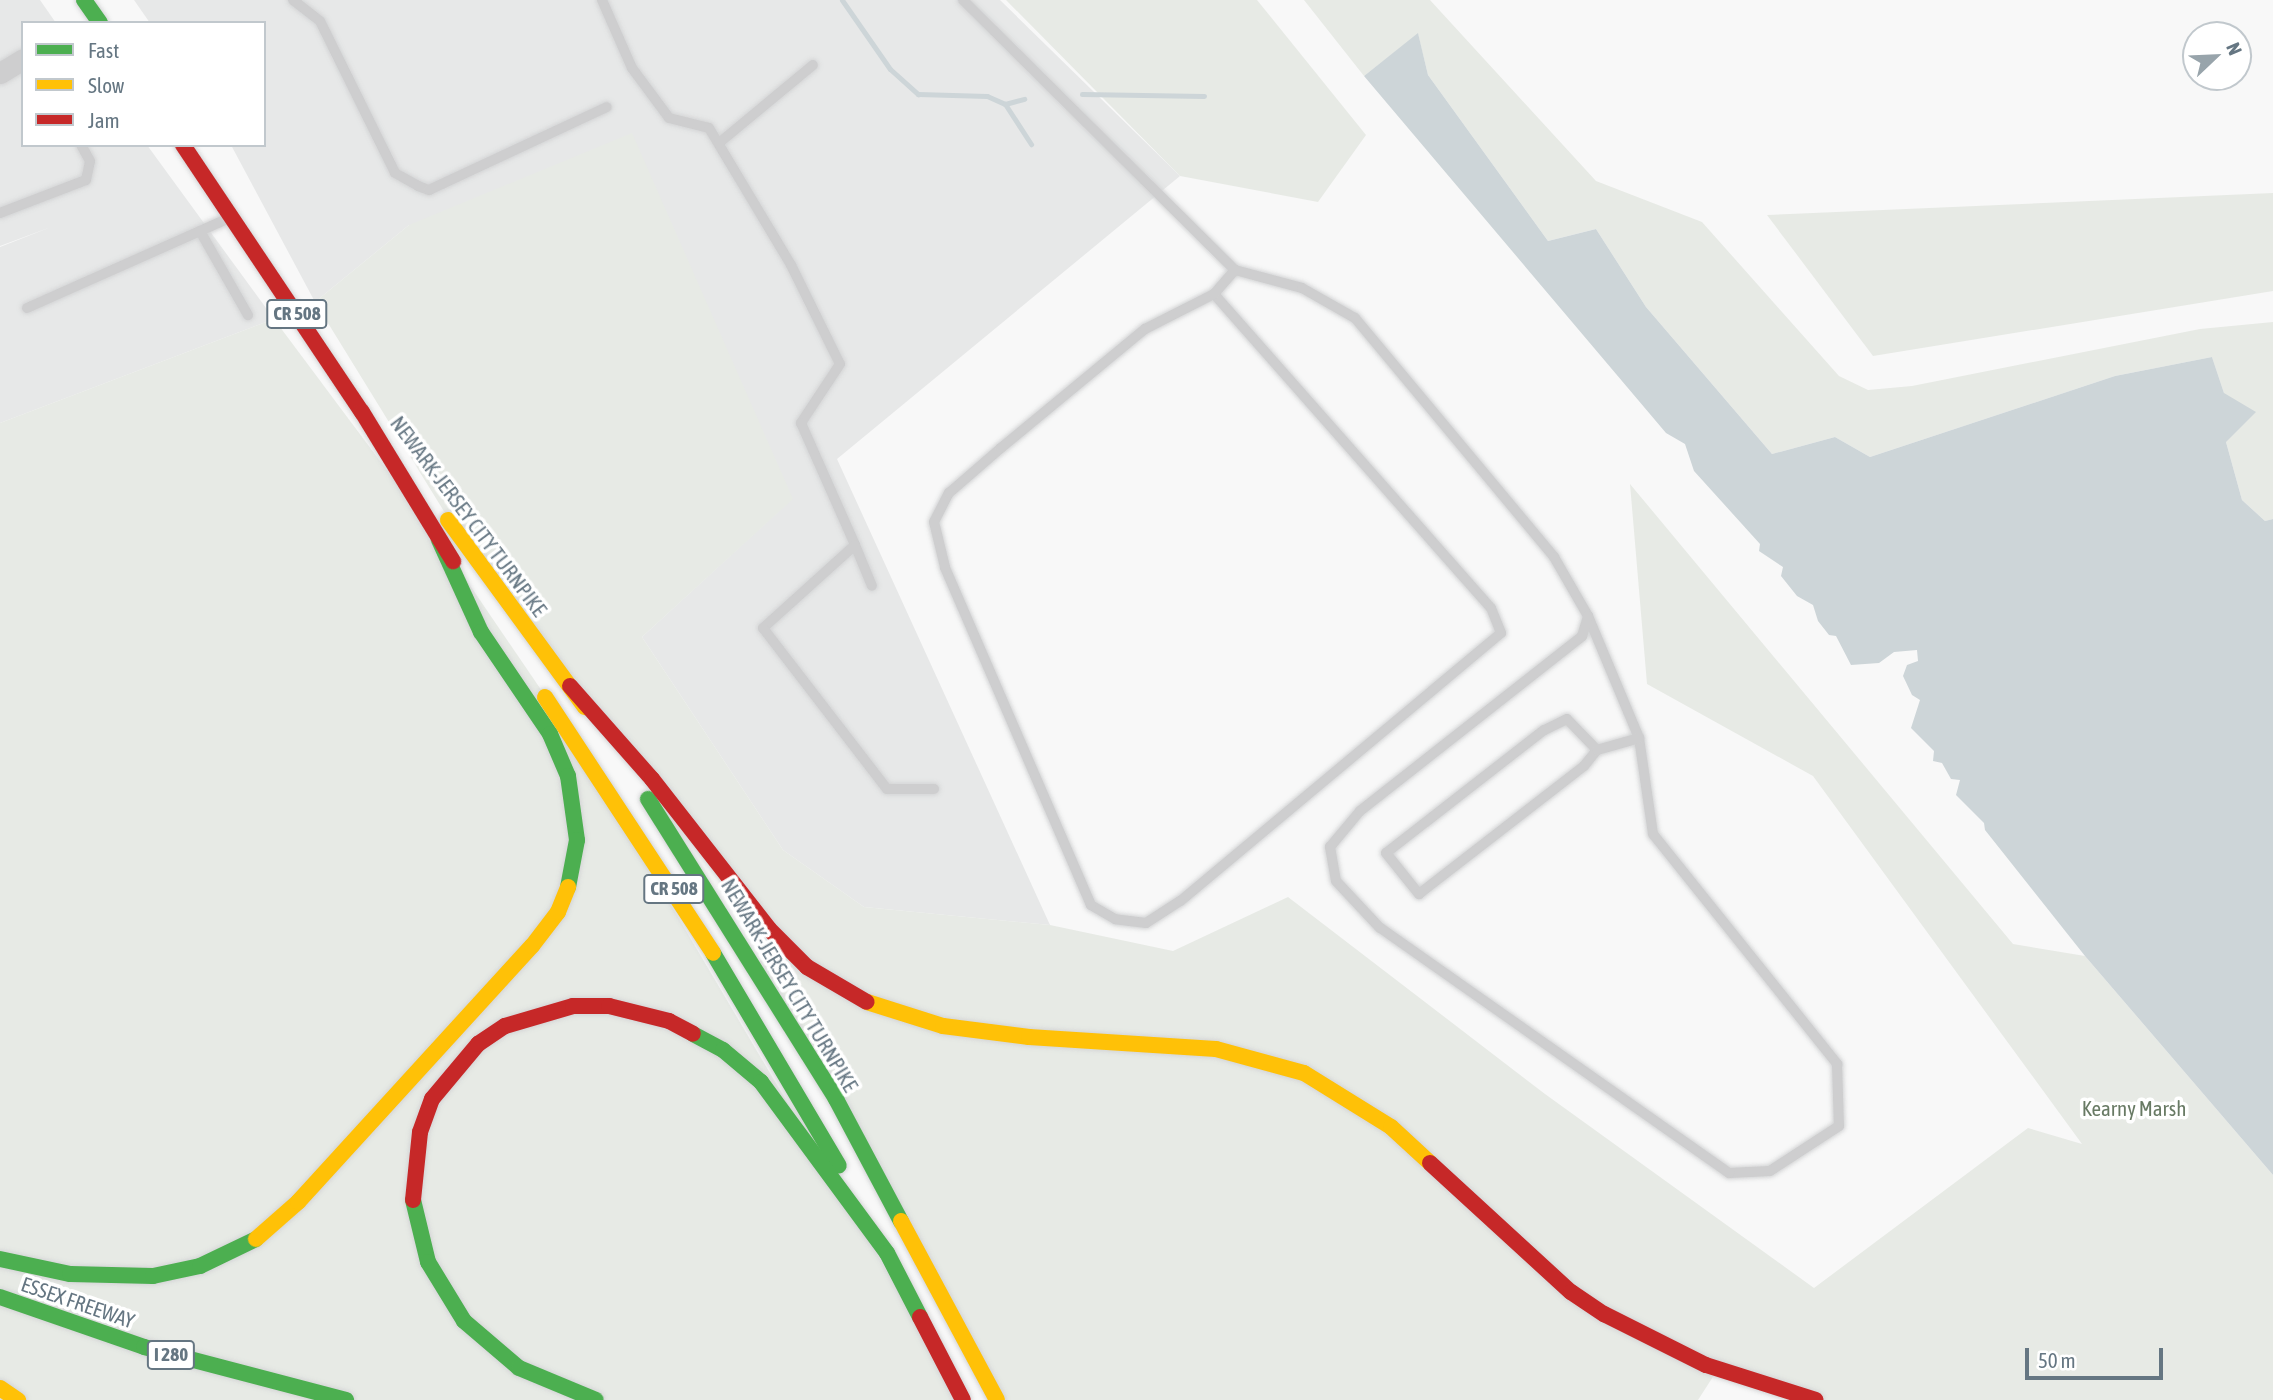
<!DOCTYPE html>
<html>
<head>
<meta charset="utf-8">
<style>
  body { margin:0 }
  #map { position:relative; width:2273px; height:1400px; overflow:hidden; background:#f8f8f8; font-family:"Asap Condensed",sans-serif }
  div>[style] { position:absolute }
  .built>* { inset:0; background:#e7e8e8 }
  .green>* { inset:0; background:#e7eae5 }
  .water>* { inset:0; background:#cdd5d8 }
  .stream>* { height:5px; margin:-2.5px; padding:0 2.5px; transform-origin:2.5px; border-radius:2.5px; background:#cdd5d8 }
  .roads { filter:drop-shadow(0 0 2px #d4d5d6) drop-shadow(0 0 2px #d4d5d6) }
  .lane>* { height:10px; margin:-5px; padding:0 5px; transform-origin:5px; border-radius:5px; background:#cececf }
  .street>* { height:21px; margin:-10.5px; padding:0 10.5px; transform-origin:10.5px; border-radius:10.5px; background:#cececf }
  .fast>* { height:16px; margin:-8px; padding:0 8px; transform-origin:8px; border-radius:8px; background:#4caf50 }
  .slow>* { height:16px; margin:-8px; padding:0 8px; transform-origin:8px; border-radius:8px; background:#ffc107 }
  .jam>* { height:16px; margin:-8px; padding:0 8px; transform-origin:8px; border-radius:8px; background:#c62828 }
  span { translate:-50% -50%; white-space:nowrap; text-align:center; line-height:1.15; -webkit-text-stroke:7px #fff; paint-order:stroke }
  .shield-label span { padding:2px 5px; background:#fff; border:2px solid; border-radius:5px; -webkit-text-stroke-width:0 }
  .shield-label { font-size:19px; color:#657682; font-weight:700 }
  .street-label { font-size:21px; color:#657682 }
  .park-label { font-size:21px; color:#687a64 }
  .legend { position:absolute; left:21px; top:21px; width:245px; height:126px; box-sizing:border-box; background:#fff; border:2px solid #c1c8cd; margin:0; padding:9px 12px; list-style:none; font-size:21px; color:#657682 }
  .legend li { display:flex; align-items:center; gap:14px; height:35px }
  .legend b { width:35px; border:2px solid #c1c8cd }
  .north { position:absolute; left:2182px; top:21px; width:70px; height:70px; box-sizing:border-box; background:#fff; border:2px solid #c1c8cd; border-radius:50%; rotate:67deg; font-size:19px; font-weight:700; line-height:28px; text-align:center; color:#657682 }
  .north::after { content:''; display:block; margin:auto; width:24px; height:32px; background:#98a4ab; clip-path:polygon(50% 0,100% 100%,50% 72%,0 100%) }
  .scale { position:absolute; left:2025px; top:1348px; width:138px; height:32px; box-sizing:border-box; border:4px solid #657682; border-top:0; padding-left:9px; font-size:21px; line-height:24px; white-space:nowrap; color:#657682; -webkit-text-stroke:5px #fff; paint-order:stroke }
</style>
</head>
<body>
<div id="map">
  <div class="built">
    <i style="clip-path:polygon(0 0,40px 0,56px 23px,23px 23px,23px 145px,147px 145px,274px 319px,0 423px,0 247px,51px 227px,0 246px)"></i>
    <i style="clip-path:polygon(134px 0,1000px 0,1180px 176px,837px 459px,1050px 925px,864px 907px,783px 850px,642px 637px,792px 499px,409px 225px,315px 302px,231px 145px,264px 145px,264px 23px,150px 23px)"></i>
  </div>
  <div class="green">
    <i style="clip-path:polygon(1006px 0,1257px 0,1366px 135px,1318px 202px,1180px 176px)"></i>
    <i style="clip-path:polygon(1304px 0,1430px 0,1596px 181px,1702px 222px,1839px 376px,1868px 390px,1912px 386px,2200px 329px,2273px 322px,2273px 519px,2265px 521px,2242px 500px,2226px 442px,2224px 393px,2212px 357px,2115px 376px,1870px 457px,1835px 437px,1772px 454px,1646px 307px,1596px 229px,1548px 241px,1428px 75px,1418px 34px,1364px 76px)"></i>
    <i style="clip-path:polygon(632px 133px,793px 499px,642px 637px,783px 850px,864px 907px,1050px 925px,1173px 951px,1288px 897px,1545px 1094px,1814px 1288px,2028px 1128px,2082px 1144px,1813px 776px,1647px 684px,1630px 484px,2013px 944px,2085px 956px,2273px 1175px,2273px 1400px,1816px 1400px,1718px 1369px,1698px 1400px,997px 1400px,755px 965px,782px 944px,453px 526px,315px 302px,409px 225px)"></i>
    <i style="clip-path:polygon(2273px 193px,2273px 291px,1873px 356px,1767px 215px)"></i>
    <i style="clip-path:polygon(274px 319px,439px 540px,561px 719px,963px 1400px,0 1400px,0 423px)"></i>
  </div>
  <div class="water">
    <i style="clip-path:polygon(1418px 33px,1428px 75px,1548px 241px,1596px 229px,1646px 307px,1772px 454px,1835px 437px,1870px 457px,2115px 376px,2212px 357px,2224px 393px,2256px 412px,2226px 442px,2242px 500px,2265px 521px,2273px 519px,2273px 1175px,2085px 956px,1985px 830px,1984px 823px,1956px 795px,1960px 780px,1951px 779px,1942px 763px,1933px 761px,1934px 751px,1911px 728px,1920px 700px,1912px 695px,1903px 676px,1907px 665px,1918px 661px,1917px 650px,1894px 652px,1879px 663px,1851px 665px,1836px 636px,1829px 635px,1818px 621px,1813px 605px,1797px 596px,1781px 576px,1783px 567px,1759px 551px,1760px 544px,1694px 471px,1685px 444px,1666px 433px,1364px 76px)"></i>
  </div>
  <div class="stream">
    <i style="left:842px;top:0;width:84px;rotate:55.2deg"></i>
    <i style="left:890px;top:69px;width:38px;rotate:42deg"></i>
    <i style="left:918px;top:94px;width:69px;rotate:1.7deg"></i>
    <i style="left:987px;top:96px;width:20px;rotate:24deg"></i>
    <i style="left:1005px;top:104px;width:48px;rotate:57deg"></i>
    <i style="left:1082px;top:94px;width:122px;rotate:0.9deg"></i>
    <i style="left:1005px;top:104px;width:20px;rotate:-15deg"></i>
  </div>
  <div class="roads">
    <div class="lane">
      <i style="left:293px;top:0;width:34px;rotate:38deg"></i>
      <i style="left:320px;top:21px;width:169px;rotate:63.7deg"></i>
      <i style="left:395px;top:173px;width:26px;rotate:29deg"></i>
      <i style="left:418px;top:186px;width:12px;rotate:20deg"></i>
      <i style="left:429px;top:190px;width:196px;rotate:-25deg"></i>
      <i style="left:602px;top:0;width:74px;rotate:66.2deg"></i>
      <i style="left:632px;top:68px;width:62px;rotate:53.5deg"></i>
      <i style="left:669px;top:118px;width:41px;rotate:14deg"></i>
      <i style="left:709px;top:128px;width:160px;rotate:59.1deg"></i>
      <i style="left:791px;top:265px;width:110px;rotate:63.7deg"></i>
      <i style="left:840px;top:364px;width:71px;rotate:123.5deg"></i>
      <i style="left:801px;top:423px;width:133px;rotate:66.1deg"></i>
      <i style="left:855px;top:545px;width:124px;rotate:137.9deg"></i>
      <i style="left:763px;top:628px;width:203px;rotate:52.4deg"></i>
      <i style="left:887px;top:789px;width:47px"></i>
      <i style="left:963px;top:0;width:383px;rotate:44.8deg"></i>
      <i style="left:1235px;top:270px;width:69px;rotate:15deg"></i>
      <i style="left:1302px;top:288px;width:61px;rotate:29.5deg"></i>
      <i style="left:1355px;top:318px;width:311px;rotate:50.2deg"></i>
      <i style="left:1554px;top:557px;width:68px;rotate:60deg"></i>
      <i style="left:1588px;top:616px;width:132px;rotate:67.3deg"></i>
      <i style="left:1639px;top:738px;width:97px;rotate:81.7deg"></i>
      <i style="left:1653px;top:834px;width:295px;rotate:51.3deg"></i>
      <i style="left:1837px;top:1064px;width:62px;rotate:88.2deg"></i>
      <i style="left:1839px;top:1126px;width:82px;rotate:146.9deg"></i>
      <i style="left:1770px;top:1171px;width:41px;rotate:177.2deg"></i>
      <i style="left:1729px;top:1173px;width:426px;rotate:-144.9deg"></i>
      <i style="left:1380px;top:928px;width:64px;rotate:-133.1deg"></i>
      <i style="left:1336px;top:881px;width:35px;rotate:-100deg"></i>
      <i style="left:1330px;top:847px;width:47px;rotate:-50.2deg"></i>
      <i style="left:1360px;top:811px;width:283px;rotate:-38.2deg"></i>
      <i style="left:1582px;top:636px;width:21px;rotate:-73deg"></i>
      <i style="left:719px;top:143px;width:122px;rotate:-39.7deg"></i>
      <i style="left:0;top:213px;width:92px;rotate:-21deg"></i>
      <i style="left:86px;top:180px;width:19px;rotate:-78deg"></i>
      <i style="left:90px;top:161px;width:18px;rotate:-119deg"></i>
      <i style="left:200px;top:231px;width:97px;rotate:60.3deg"></i>
      <i style="left:1214px;top:294px;width:419px;rotate:48.6deg"></i>
      <i style="left:1491px;top:608px;width:27px;rotate:68deg"></i>
      <i style="left:1501px;top:633px;width:418px;rotate:140.1deg"></i>
      <i style="left:1180px;top:901px;width:40px;rotate:147.1deg"></i>
      <i style="left:1146px;top:923px;width:31px;rotate:-173deg"></i>
      <i style="left:1115px;top:919px;width:28px;rotate:-150deg"></i>
      <i style="left:1091px;top:905px;width:368px;rotate:-113.4deg"></i>
      <i style="left:945px;top:567px;width:46px;rotate:-103.7deg"></i>
      <i style="left:934px;top:522px;width:33px;rotate:-63deg"></i>
      <i style="left:949px;top:493px;width:69px;rotate:-40.9deg"></i>
      <i style="left:1001px;top:448px;width:187px;rotate:-39.6deg"></i>
      <i style="left:1145px;top:329px;width:77px;rotate:-26.9deg"></i>
      <i style="left:1214px;top:294px;width:32px;rotate:-49deg"></i>
      <i style="left:27px;top:308px;width:221px;rotate:-24deg"></i>
      <i style="left:855px;top:545px;width:44px;rotate:67.5deg"></i>
      <i style="left:1597px;top:750px;width:43px;rotate:-134.1deg"></i>
      <i style="left:1567px;top:719px;width:25px;rotate:154deg"></i>
      <i style="left:1544px;top:730px;width:200px;rotate:142.1deg"></i>
      <i style="left:1386px;top:853px;width:53px;rotate:51.2deg"></i>
      <i style="left:1419px;top:894px;width:209px;rotate:-37.8deg"></i>
      <i style="left:1584px;top:766px;width:21px;rotate:-51deg"></i>
      <i style="left:1597px;top:750px;width:44px;rotate:-15.9deg"></i>
    </div>
    <div class="street">
      <i style="left:0;top:73px;width:27px;rotate:-31deg"></i>
    </div>
    <div class="fast">
      <i style="left:84px;top:0;width:28px;rotate:55deg"></i>
      <i style="left:439px;top:540px;width:101px;rotate:65.5deg"></i>
      <i style="left:481px;top:632px;width:123px;rotate:55.9deg"></i>
      <i style="left:550px;top:734px;width:46px;rotate:66.8deg"></i>
      <i style="left:568px;top:776px;width:65px;rotate:82deg"></i>
      <i style="left:577px;top:840px;width:48px;rotate:100.8deg"></i>
      <i style="left:648px;top:799px;width:354px;rotate:57.9deg"></i>
      <i style="left:836px;top:1099px;width:138px;rotate:62deg"></i>
      <i style="left:713px;top:953px;width:247px;rotate:59.4deg"></i>
      <i style="left:693px;top:1034px;width:34px;rotate:28deg"></i>
      <i style="left:723px;top:1050px;width:50px;rotate:40.1deg"></i>
      <i style="left:761px;top:1082px;width:212px;rotate:53.6deg"></i>
      <i style="left:887px;top:1253px;width:72px;rotate:62.7deg"></i>
      <i style="left:413px;top:1200px;width:64px;rotate:76.4deg"></i>
      <i style="left:428px;top:1262px;width:69px;rotate:58.6deg"></i>
      <i style="left:464px;top:1321px;width:72px;rotate:40.5deg"></i>
      <i style="left:519px;top:1368px;width:83px;rotate:22.6deg"></i>
      <i style="left:0;top:1259px;width:72px;rotate:12.1deg"></i>
      <i style="left:70px;top:1274px;width:83px;rotate:1.4deg"></i>
      <i style="left:153px;top:1276px;width:48px;rotate:-12deg"></i>
      <i style="left:200px;top:1266px;width:62px;rotate:-25.7deg"></i>
      <i style="left:0;top:1297px;width:152px;rotate:19.1deg"></i>
      <i style="left:144px;top:1347px;width:209px;rotate:14.7deg"></i>
    </div>
    <div class="slow">
      <i style="left:448px;top:520px;width:232px;rotate:53.8deg"></i>
      <i style="left:545px;top:697px;width:306px;rotate:56.7deg"></i>
      <i style="left:867px;top:1002px;width:80px;rotate:17.5deg"></i>
      <i style="left:943px;top:1026px;width:87px;rotate:7.3deg"></i>
      <i style="left:1029px;top:1037px;width:187px;rotate:3.7deg"></i>
      <i style="left:1216px;top:1049px;width:91px;rotate:15.3deg"></i>
      <i style="left:1304px;top:1073px;width:102px;rotate:31.8deg"></i>
      <i style="left:1391px;top:1127px;width:53px;rotate:42.7deg"></i>
      <i style="left:901px;top:1221px;width:203px;rotate:61.8deg"></i>
      <i style="left:256px;top:1239px;width:56px;rotate:-41.4deg"></i>
      <i style="left:298px;top:1202px;width:347px;rotate:-47.6deg"></i>
      <i style="left:532px;top:946px;width:43px;rotate:-52.6deg"></i>
      <i style="left:558px;top:912px;width:27px;rotate:-68deg"></i>
      <i style="left:0;top:1388px;width:22px;rotate:34deg"></i>
    </div>
    <div class="jam">
      <i style="left:183px;top:145px;width:321px;rotate:56.2deg"></i>
      <i style="left:362px;top:412px;width:175px;rotate:58.6deg"></i>
      <i style="left:570px;top:686px;width:124px;rotate:48.6deg"></i>
      <i style="left:652px;top:779px;width:190px;rotate:52deg"></i>
      <i style="left:769px;top:929px;width:54px;rotate:45deg"></i>
      <i style="left:807px;top:967px;width:69px;rotate:30.3deg"></i>
      <i style="left:1430px;top:1163px;width:191px;rotate:42.5deg"></i>
      <i style="left:1571px;top:1292px;width:40px;rotate:34deg"></i>
      <i style="left:1604px;top:1314px;width:114px;rotate:26.6deg"></i>
      <i style="left:1706px;top:1365px;width:115px;rotate:17.7deg"></i>
      <i style="left:413px;top:1200px;width:68px;rotate:-84.1deg"></i>
      <i style="left:420px;top:1132px;width:35px;rotate:-70deg"></i>
      <i style="left:432px;top:1099px;width:72px;rotate:-50.1deg"></i>
      <i style="left:478px;top:1044px;width:32px;rotate:-34deg"></i>
      <i style="left:505px;top:1026px;width:71px;rotate:-16.4deg"></i>
      <i style="left:573px;top:1006px;width:36px"></i>
      <i style="left:609px;top:1006px;width:62px;rotate:14deg"></i>
      <i style="left:669px;top:1021px;width:27px;rotate:28deg"></i>
      <i style="left:920px;top:1317px;width:93px;rotate:62.6deg"></i>
    </div>
  </div>
  <div class="shield-label">
    <span style="left:297px;top:314px">CR 508</span>
    <span style="left:674px;top:889px">CR 508</span>
    <span style="left:171px;top:1355px">I 280</span>
  </div>
  <div class="street-label">
    <span style="left:469px;top:516px;rotate:53deg">NEWARK-JERSEY CITY TURNPIKE</span>
    <span style="left:790px;top:985px;rotate:59deg">NEWARK-JERSEY CITY TURNPIKE</span>
    <span style="left:78px;top:1302px;rotate:19deg">ESSEX FREEWAY</span>
  </div>
  <div class="park-label">
    <span style="left:2134px;top:1108px">Kearny Marsh</span>
  </div>
  <ul class="legend">
  <li><b style="height:9px;background:#4caf50"></b>Fast</li>
  <li><b style="height:9px;background:#ffc107"></b>Slow</li>
  <li><b style="height:9px;background:#c62828"></b>Jam</li>
  </ul>
  <div class="north">N</div>
  <div class="scale">50 m</div>
</div>
</body>
</html>
